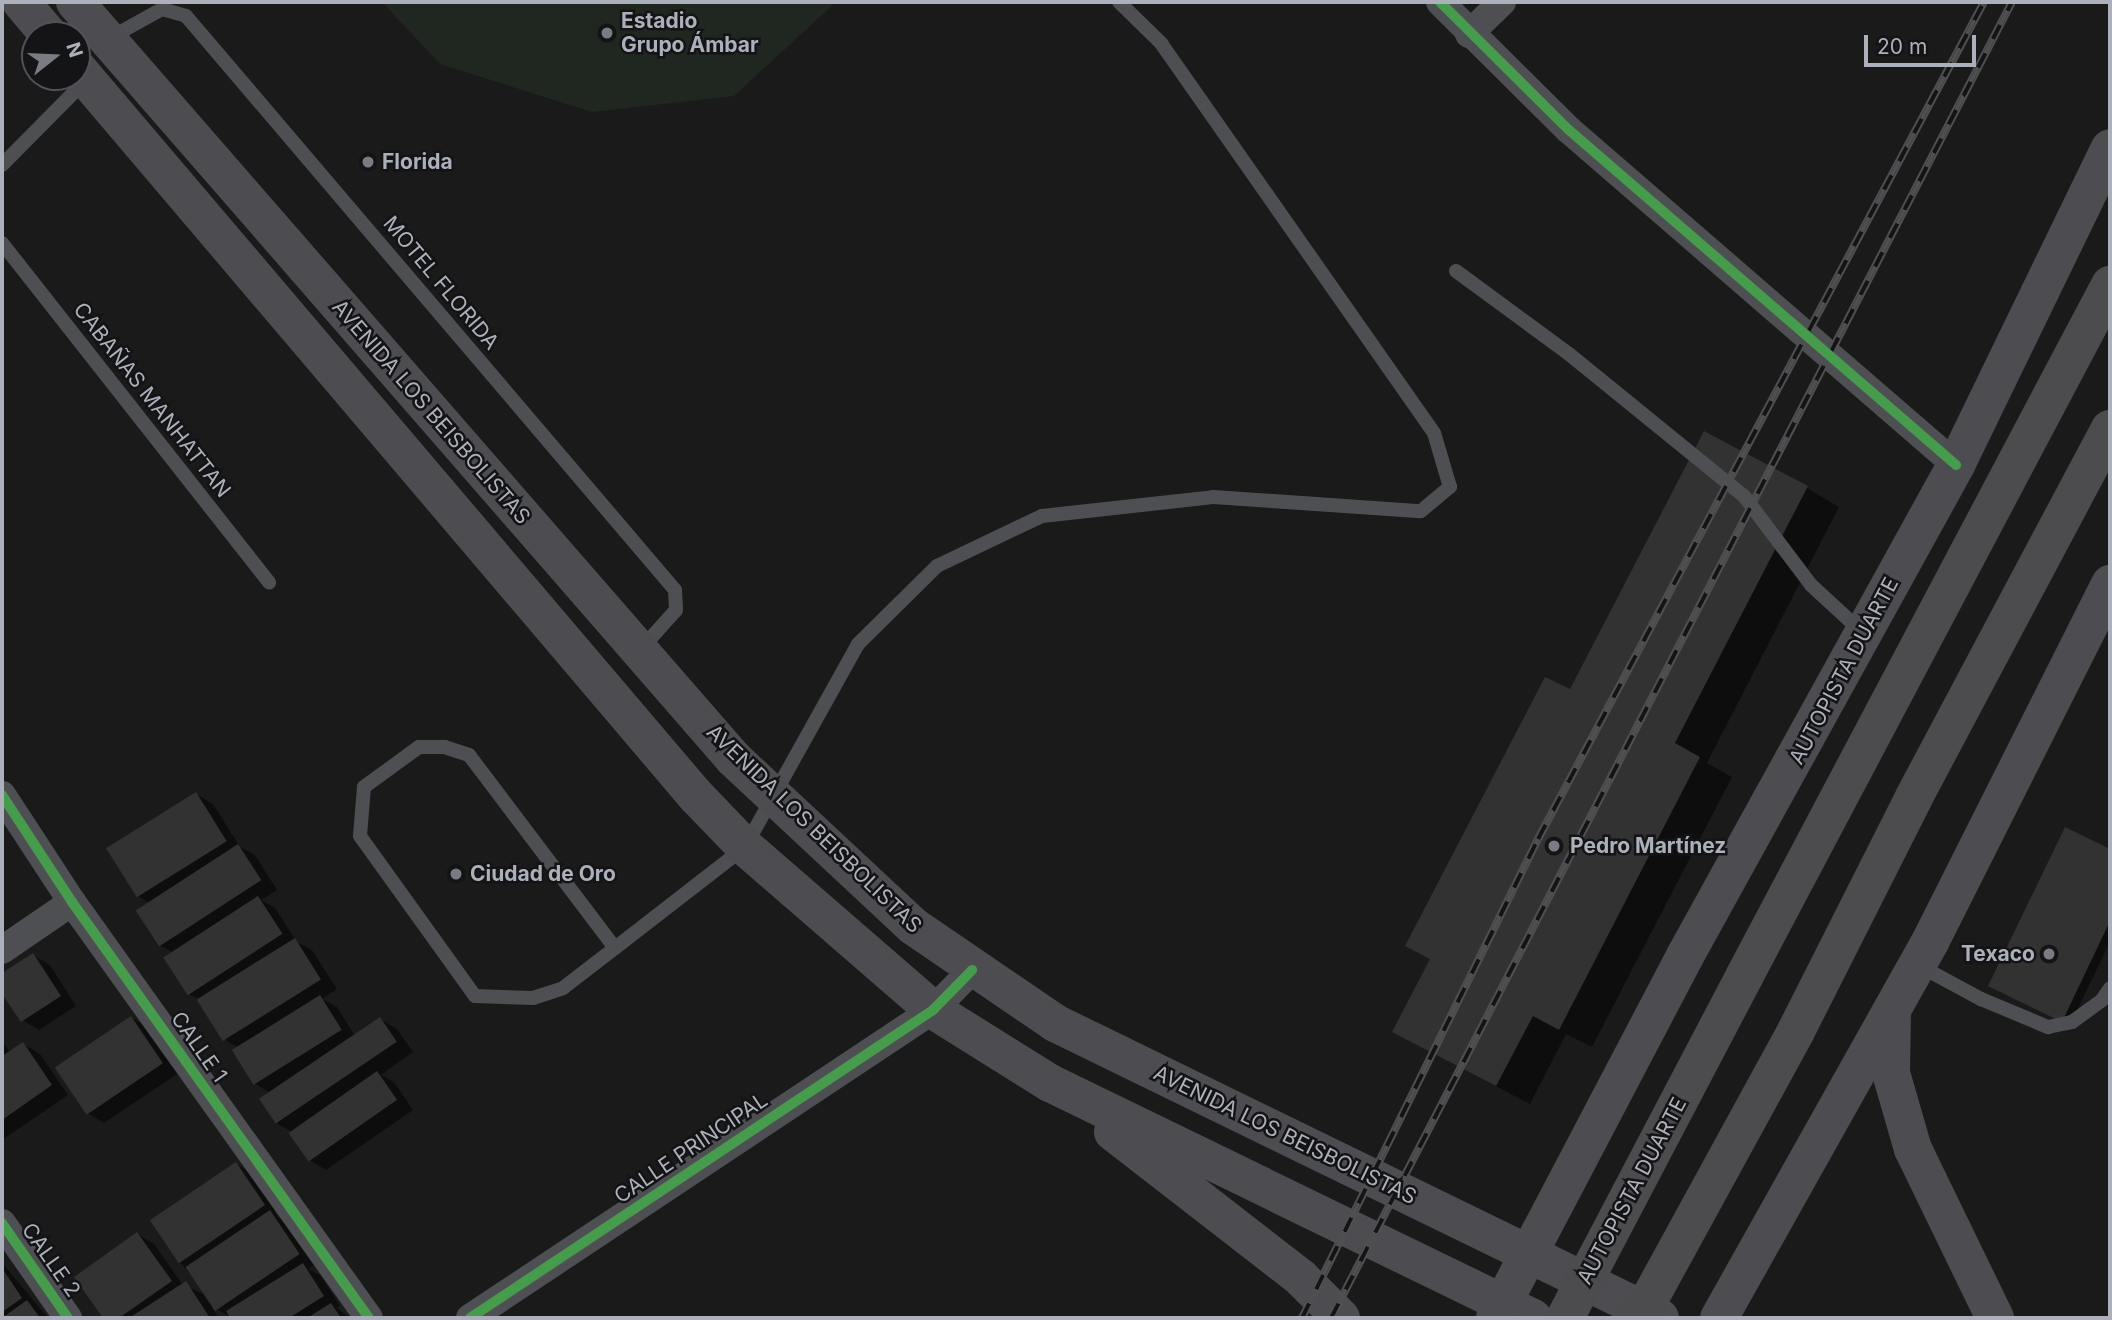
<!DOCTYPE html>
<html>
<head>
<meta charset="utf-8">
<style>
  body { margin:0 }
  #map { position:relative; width:2112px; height:1320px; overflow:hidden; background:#1a1a1a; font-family:Inter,sans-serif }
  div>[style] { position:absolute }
  .green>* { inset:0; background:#202721 }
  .shadow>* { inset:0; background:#0007 }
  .building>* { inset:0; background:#323232; transform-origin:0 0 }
  .lane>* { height:14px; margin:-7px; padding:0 7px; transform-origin:7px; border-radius:7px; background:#4e4f53 }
  .street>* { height:28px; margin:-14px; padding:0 14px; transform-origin:14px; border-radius:14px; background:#4e4f53 }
  .secondary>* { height:38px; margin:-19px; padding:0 19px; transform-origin:19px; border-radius:19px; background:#4d4d51 }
  .highway>* { height:38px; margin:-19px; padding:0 19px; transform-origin:19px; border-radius:19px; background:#4c4c4f }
  .rail>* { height:8px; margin-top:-4px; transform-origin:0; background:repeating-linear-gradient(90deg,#141416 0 16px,#4e4f51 0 32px); box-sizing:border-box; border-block:2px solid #4e4f51 }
  .highway-bridge>* { height:38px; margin:-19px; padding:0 19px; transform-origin:19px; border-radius:19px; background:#4c4c4f }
  .cycleway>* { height:10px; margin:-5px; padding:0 5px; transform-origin:5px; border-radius:5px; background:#469c4c }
  .dots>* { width:19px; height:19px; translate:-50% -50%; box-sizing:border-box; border:4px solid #141416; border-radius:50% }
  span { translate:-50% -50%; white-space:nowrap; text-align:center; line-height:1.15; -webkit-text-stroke:5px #141416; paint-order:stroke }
  .poi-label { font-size:21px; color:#acb0ba; font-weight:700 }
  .left { translate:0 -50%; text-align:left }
  .right { translate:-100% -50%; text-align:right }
  .street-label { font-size:21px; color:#acb0ba }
  .frame { position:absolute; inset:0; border:4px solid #acb0ba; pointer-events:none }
  .north { position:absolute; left:21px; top:21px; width:70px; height:70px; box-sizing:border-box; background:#141416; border:2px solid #515258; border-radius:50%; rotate:72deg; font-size:19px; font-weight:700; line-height:28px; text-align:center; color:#acb0ba }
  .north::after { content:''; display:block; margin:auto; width:24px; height:32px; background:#797c82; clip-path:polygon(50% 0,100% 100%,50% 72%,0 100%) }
  .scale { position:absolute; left:1864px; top:35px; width:112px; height:32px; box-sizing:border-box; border:4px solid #acb0ba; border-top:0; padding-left:9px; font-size:21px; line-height:24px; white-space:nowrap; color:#acb0ba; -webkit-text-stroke:5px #141416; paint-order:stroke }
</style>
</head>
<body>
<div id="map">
  <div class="green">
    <i style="clip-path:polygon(382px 2px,836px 2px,734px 96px,592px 112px,440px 64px)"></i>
  </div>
  <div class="shadow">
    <i style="clip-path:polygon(1807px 488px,1839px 507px,1707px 763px,1732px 777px,1592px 1047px,1566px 1034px,1530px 1104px,1427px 1050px,1571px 692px)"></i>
    <i style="clip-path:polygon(196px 794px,213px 804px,240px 847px,255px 855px,277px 890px,261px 900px,275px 908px,297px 942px,312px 950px,337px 989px,322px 999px,337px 1007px,355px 1036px,380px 1019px,397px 1029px,413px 1052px,381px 1075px,394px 1082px,413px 1110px,326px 1170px,309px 1160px,292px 1132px,278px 1124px,272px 1094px,257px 1085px,241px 1049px,227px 1041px,200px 1000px,190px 995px,174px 953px,159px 945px,149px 903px,138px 896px)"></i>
    <i style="clip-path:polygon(2066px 829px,2110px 851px,2110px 942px,2070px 1025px,1999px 990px)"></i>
    <i style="clip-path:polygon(33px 955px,50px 965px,76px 1006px,39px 1030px,22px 1020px,2px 990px,2px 975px)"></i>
    <i style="clip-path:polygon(132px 1018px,149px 1028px,179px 1073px,104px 1123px,87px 1113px)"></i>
    <i style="clip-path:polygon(2px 1040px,10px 1053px,23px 1044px,40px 1054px,68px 1095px,2px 1140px)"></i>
    <i style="clip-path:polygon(236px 1164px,253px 1173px,278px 1217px,287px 1222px,316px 1264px,309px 1269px,320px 1275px,340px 1306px,337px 1308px,350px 1318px,232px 1318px,211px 1306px,219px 1318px,106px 1318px,76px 1278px,137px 1234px,154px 1244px,183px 1285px,208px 1296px,180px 1262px)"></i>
    <i style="clip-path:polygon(2px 1257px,3px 1264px,48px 1318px,2px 1318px)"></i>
  </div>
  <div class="building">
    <i style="clip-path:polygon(1704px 431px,1808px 486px,1675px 743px,1700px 757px,1559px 1030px,1533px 1016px,1496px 1086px,1392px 1032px,1430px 959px,1405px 946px,1545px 677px,1570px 689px)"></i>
    <i style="left:196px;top:792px;width:58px;height:106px;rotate:58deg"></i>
    <i style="clip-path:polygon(2065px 827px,2110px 849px,2110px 921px,2062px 1022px,1988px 986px)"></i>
    <i style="left:238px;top:844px;width:43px;height:122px;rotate:57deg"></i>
    <i style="left:258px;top:896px;width:45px;height:113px;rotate:57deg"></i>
    <i style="left:295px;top:938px;width:49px;height:116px;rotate:58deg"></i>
    <i style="clip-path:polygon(33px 953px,61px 996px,21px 1022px,2px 994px,2px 973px)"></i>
    <i style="left:320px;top:995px;width:41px;height:104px;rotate:58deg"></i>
    <i style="left:131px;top:1016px;width:57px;height:92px;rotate:56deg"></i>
    <i style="left:380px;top:1017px;width:30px;height:146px;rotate:56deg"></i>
    <i style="clip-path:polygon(23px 1042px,52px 1085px,2px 1120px,2px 1056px)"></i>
    <i style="left:377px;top:1071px;width:35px;height:108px;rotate:55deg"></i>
    <i style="left:236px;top:1162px;width:52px;height:104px;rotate:56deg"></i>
    <i style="left:270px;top:1210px;width:53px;height:102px;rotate:56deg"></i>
    <i style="clip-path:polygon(137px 1232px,172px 1281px,119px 1318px,103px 1318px,74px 1277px)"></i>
    <i style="clip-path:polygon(303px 1263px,324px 1296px,289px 1318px,230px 1318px,226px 1311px)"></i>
    <i style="clip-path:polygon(2px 1268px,22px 1298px,2px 1312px)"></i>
    <i style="clip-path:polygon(186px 1281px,210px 1318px,129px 1318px)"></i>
    <i style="clip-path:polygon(27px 1300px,40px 1318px,2px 1318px)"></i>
    <i style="clip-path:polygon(331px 1303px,341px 1318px,307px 1318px)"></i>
  </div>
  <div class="lane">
    <i style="left:108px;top:39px;width:62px;rotate:-29.1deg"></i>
    <i style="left:162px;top:9px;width:25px;rotate:16deg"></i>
    <i style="left:186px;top:16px;width:754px;rotate:49.57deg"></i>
    <i style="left:675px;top:590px;width:20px;rotate:87deg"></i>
    <i style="left:676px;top:610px;width:52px;rotate:131.9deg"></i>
    <i style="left:2px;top:165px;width:120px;rotate:-45.3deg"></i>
    <i style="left:2px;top:243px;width:432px;rotate:51.8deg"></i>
    <i style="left:1456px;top:271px;width:140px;rotate:36.3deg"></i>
    <i style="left:1569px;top:354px;width:225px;rotate:39.1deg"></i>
    <i style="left:1744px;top:496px;width:111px;rotate:53deg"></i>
    <i style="left:1811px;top:585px;width:68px;rotate:42.6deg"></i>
    <i style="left:615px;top:948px;width:242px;rotate:-127.1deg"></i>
    <i style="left:469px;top:755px;width:25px;rotate:-162deg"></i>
    <i style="left:445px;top:747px;width:26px;rotate:180deg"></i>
    <i style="left:419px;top:747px;width:68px;rotate:144deg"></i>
    <i style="left:364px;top:787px;width:49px;rotate:94.7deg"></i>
    <i style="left:360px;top:836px;width:197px;rotate:54.3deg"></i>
    <i style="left:475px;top:996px;width:58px;rotate:2deg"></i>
    <i style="left:533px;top:998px;width:32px;rotate:-18deg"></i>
    <i style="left:563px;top:988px;width:66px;rotate:-37.6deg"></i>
    <i style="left:615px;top:948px;width:165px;rotate:-37.8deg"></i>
    <i style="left:745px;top:847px;width:232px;rotate:-60.9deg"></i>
    <i style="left:858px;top:644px;width:111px;rotate:-44.6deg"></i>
    <i style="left:937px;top:566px;width:116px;rotate:-25.5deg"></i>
    <i style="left:1042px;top:516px;width:172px;rotate:-6.3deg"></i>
    <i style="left:1213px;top:497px;width:208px;rotate:3.9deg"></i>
    <i style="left:1421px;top:511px;width:38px;rotate:-40deg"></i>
    <i style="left:1450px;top:487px;width:56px;rotate:-106.5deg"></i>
    <i style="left:1434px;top:433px;width:475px;rotate:-125deg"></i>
    <i style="left:1162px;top:44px;width:60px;rotate:-135.7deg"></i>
    <i style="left:1918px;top:965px;width:72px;rotate:28.4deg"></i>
    <i style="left:1981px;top:999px;width:73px;rotate:22.7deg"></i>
    <i style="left:2048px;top:1027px;width:25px;rotate:-12deg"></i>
    <i style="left:2072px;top:1022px;width:37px;rotate:-36deg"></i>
    <i style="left:2102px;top:1000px;width:14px;rotate:-56deg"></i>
  </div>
  <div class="street">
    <i style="left:1440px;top:2px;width:182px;rotate:44.8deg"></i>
    <i style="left:1569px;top:130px;width:512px;rotate:40.88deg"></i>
    <i style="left:1469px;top:34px;width:46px;rotate:-44.1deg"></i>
    <i style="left:2px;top:795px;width:128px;rotate:56.8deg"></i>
    <i style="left:72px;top:902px;width:511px;rotate:54.48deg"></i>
    <i style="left:2px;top:950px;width:85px;rotate:-34.4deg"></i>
    <i style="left:2px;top:1223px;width:116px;rotate:55.2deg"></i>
    <i style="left:470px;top:1318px;width:556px;rotate:-33.63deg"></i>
    <i style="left:933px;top:1010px;width:56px;rotate:-45.7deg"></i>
  </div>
  <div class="secondary">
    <i style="left:21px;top:2px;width:43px;rotate:49.7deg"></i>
    <i style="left:75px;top:2px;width:1002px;rotate:48.96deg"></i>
    <i style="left:733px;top:758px;width:246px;rotate:43deg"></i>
    <i style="left:913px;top:926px;width:172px;rotate:34.3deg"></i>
    <i style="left:1055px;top:1023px;width:673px;rotate:25.99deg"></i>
    <i style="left:77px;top:68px;width:956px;rotate:49.63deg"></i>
    <i style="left:696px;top:796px;width:71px;rotate:46.1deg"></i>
    <i style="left:745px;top:847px;width:249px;rotate:40.9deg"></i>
    <i style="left:933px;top:1010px;width:138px;rotate:32deg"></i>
    <i style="left:1050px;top:1083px;width:537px;rotate:25.94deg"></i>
    <i style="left:1892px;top:1013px;width:60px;rotate:91deg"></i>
    <i style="left:1891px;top:1073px;width:79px;rotate:73.9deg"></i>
    <i style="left:1913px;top:1149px;width:188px;rotate:64.1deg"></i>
    <i style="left:1113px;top:1132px;width:237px;rotate:37.8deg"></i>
    <i style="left:1300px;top:1277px;width:58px;rotate:45deg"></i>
    <i style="left:1495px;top:1318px;width:409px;rotate:-62.3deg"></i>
    <i style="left:1685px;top:956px;width:561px;rotate:-61.1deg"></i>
    <i style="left:1956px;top:465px;width:352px;rotate:-64.1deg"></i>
    <i style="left:1719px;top:1318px;width:431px;rotate:-60.7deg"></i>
    <i style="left:1930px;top:942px;width:401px;rotate:-63.3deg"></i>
  </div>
  <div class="highway">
    <i style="left:1745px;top:975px;width:781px;rotate:-62.12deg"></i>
    <i style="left:1796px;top:1031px;width:262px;rotate:-63.2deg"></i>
    <i style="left:1914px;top:797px;width:417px;rotate:-62deg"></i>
  </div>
  <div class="rail">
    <i style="left:1302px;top:1318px;width:534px;rotate:-63.77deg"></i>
    <i style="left:1538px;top:839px;width:948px;rotate:-61.95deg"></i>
    <i style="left:1331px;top:1318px;width:1482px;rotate:-62.64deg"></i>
  </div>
  <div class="highway-bridge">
    <i style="left:1565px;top:1318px;width:387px;rotate:-62.3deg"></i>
    <i style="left:1639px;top:1318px;width:327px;rotate:-61.3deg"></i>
  </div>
  <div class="cycleway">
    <i style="left:1440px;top:2px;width:182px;rotate:44.8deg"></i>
    <i style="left:1569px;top:130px;width:512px;rotate:40.88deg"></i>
    <i style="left:2px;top:795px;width:128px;rotate:56.8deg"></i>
    <i style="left:72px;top:902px;width:511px;rotate:54.48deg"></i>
    <i style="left:2px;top:1223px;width:116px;rotate:55.2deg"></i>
    <i style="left:470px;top:1318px;width:556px;rotate:-33.63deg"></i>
    <i style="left:933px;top:1010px;width:56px;rotate:-45.7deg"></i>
  </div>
  <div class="dots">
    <i style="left:607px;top:33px;background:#797c82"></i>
    <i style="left:368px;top:162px;background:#797c82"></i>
    <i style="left:1554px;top:846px;background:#797c82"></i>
    <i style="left:456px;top:874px;background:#797c82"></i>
    <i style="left:2049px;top:954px;background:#797c82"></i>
  </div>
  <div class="poi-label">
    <span class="left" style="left:621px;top:33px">Estadio<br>Grupo Ámbar</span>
    <span class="left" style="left:382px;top:162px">Florida</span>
    <span class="left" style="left:1570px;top:846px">Pedro Martínez</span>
    <span class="left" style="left:470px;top:874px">Ciudad de Oro</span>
    <span class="right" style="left:2035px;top:954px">Texaco</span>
  </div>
  <div class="street-label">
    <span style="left:441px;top:283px;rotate:50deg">MOTEL FLORIDA</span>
    <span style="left:152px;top:400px;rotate:52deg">CABAÑAS MANHATTAN</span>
    <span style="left:431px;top:412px;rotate:49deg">AVENIDA LOS BEISBOLISTAS</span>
    <span style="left:1844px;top:671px;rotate:-62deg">AUTOPISTA DUARTE</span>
    <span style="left:814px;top:829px;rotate:44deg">AVENIDA LOS BEISBOLISTAS</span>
    <span style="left:199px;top:1047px;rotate:55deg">CALLE 1</span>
    <span style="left:1285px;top:1135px;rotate:26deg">AVENIDA LOS BEISBOLISTAS</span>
    <span style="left:691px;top:1148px;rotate:-34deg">CALLE PRINCIPAL</span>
    <span style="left:1632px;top:1191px;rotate:-62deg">AUTOPISTA DUARTE</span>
    <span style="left:51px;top:1260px;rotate:55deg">CALLE 2</span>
  </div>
  <div class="frame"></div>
  <div class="north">N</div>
  <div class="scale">20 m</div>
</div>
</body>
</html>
